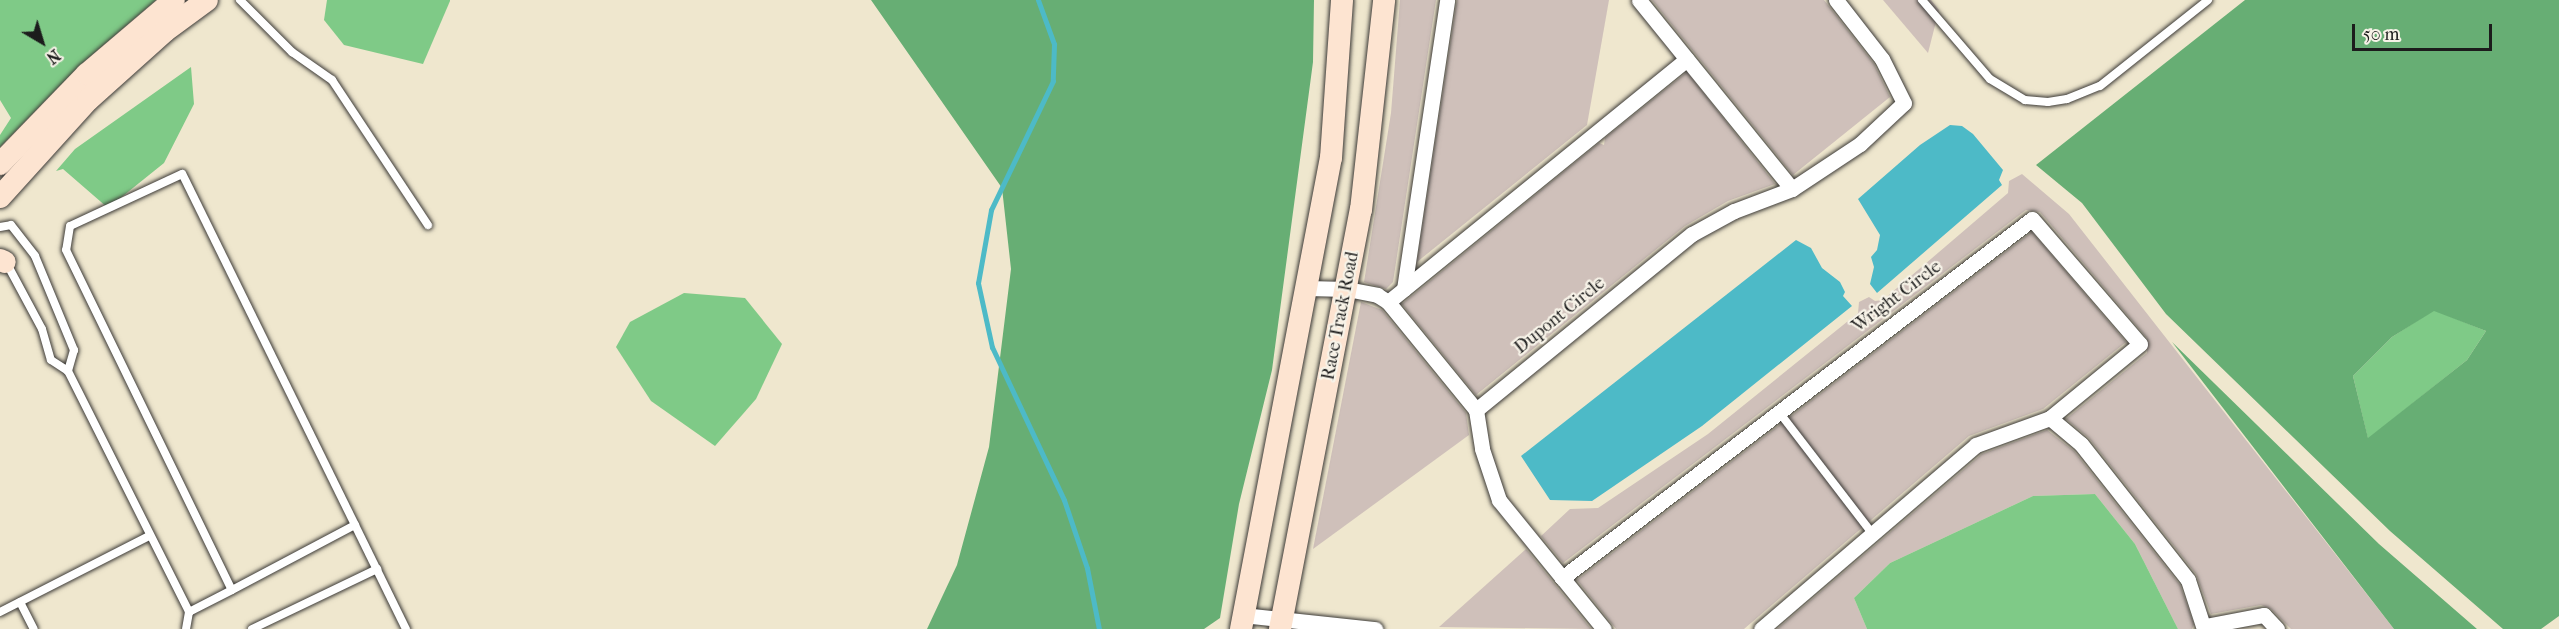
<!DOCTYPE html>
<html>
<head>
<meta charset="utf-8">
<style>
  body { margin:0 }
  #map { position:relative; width:2559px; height:629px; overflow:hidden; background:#efe7ce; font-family:"IM FELL French Canon",serif }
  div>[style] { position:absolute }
  .industrial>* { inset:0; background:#cfc0ba }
  .green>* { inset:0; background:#7fca87 }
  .forest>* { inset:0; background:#67ae74 }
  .water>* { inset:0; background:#4dbac7 }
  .stream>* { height:5px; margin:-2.5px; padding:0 2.5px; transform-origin:2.5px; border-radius:2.5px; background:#4dbac7 }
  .roads { filter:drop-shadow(0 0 2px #3c3a37) drop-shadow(0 0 2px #3c3a37) }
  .service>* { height:8px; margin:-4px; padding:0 4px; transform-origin:4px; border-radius:4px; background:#fff }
  .minor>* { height:15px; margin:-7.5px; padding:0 7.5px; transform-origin:7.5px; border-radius:7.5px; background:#fff }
  .secondary>* { height:22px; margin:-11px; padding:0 11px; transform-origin:11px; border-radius:11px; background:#fde4d1 }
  span { translate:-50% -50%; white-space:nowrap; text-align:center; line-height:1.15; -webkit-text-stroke:4.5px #f7f3e8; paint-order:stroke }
  .street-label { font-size:18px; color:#1c1c1c }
  .north { position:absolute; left:12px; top:12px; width:60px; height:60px; -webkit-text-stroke:4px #f7f3e8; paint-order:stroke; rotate:142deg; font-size:16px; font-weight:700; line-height:24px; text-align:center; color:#1c1c1c }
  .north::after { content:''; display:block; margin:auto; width:21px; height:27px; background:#1c1c1c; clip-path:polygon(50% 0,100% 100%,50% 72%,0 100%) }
  .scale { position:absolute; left:2352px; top:24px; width:140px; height:27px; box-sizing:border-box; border:3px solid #1c1c1c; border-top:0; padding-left:8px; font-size:18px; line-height:21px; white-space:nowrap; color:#1c1c1c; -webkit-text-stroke:4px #f7f3e8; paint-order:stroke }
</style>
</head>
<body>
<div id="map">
  <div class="industrial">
    <i style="clip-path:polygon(1400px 0,1436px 0,1393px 282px,1386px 289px,1364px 282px,1391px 113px)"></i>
    <i style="clip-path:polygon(1457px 0,1609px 0,1587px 125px,1417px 262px)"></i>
    <i style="clip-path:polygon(1652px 0,1824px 0,1874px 64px,1890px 97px,1793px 175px)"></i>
    <i style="clip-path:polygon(1883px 0,1931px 0,1939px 10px,1928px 53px)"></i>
    <i style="clip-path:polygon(1687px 72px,1775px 184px,1728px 201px,1685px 226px,1476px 395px,1402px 304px,1599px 143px,1604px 145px,1605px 138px)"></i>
    <i style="clip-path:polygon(2022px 174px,2069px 214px,2394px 629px,2291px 629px,2271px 609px,2261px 605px,2211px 614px,2196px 574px,2089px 438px,2066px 419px,2147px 353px,2147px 338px,2040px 212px,2026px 210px,1563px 563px,1541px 536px,1570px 509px,1598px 508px,1708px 434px,1858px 313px,1859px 302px,1869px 297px,1875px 301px,1883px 300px,2008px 193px,2009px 181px)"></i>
    <i style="clip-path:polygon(2032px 232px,2126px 342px,2043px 409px,1969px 436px,1744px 629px,1616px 629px,1577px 580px)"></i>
    <i style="clip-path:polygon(1361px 302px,1382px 310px,1466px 413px,1469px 435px,1313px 549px)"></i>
    <i style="clip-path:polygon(2047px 430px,2074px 451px,2180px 585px,2194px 624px,2192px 629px,2178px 629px,2135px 544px,2095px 494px,2033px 496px,1890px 563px,1854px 598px,1867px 629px,1777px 629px,1982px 454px)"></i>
    <i style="clip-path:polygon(1526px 549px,1591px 629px,1439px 627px)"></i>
  </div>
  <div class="green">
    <i style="clip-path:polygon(0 0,156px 0,79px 66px,0 147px,0 135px,11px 118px,0 100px)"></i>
    <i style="clip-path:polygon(327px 0,450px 0,450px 1px,423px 64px,344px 45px,324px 20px)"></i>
    <i style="clip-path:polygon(191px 67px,194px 104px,164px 163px,108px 208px,63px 169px,56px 171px,75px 149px)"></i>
    <i style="clip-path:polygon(684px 293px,745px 298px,782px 344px,756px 399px,715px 446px,651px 401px,616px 347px,630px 322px)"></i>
    <i style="clip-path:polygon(2434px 310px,2486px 331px,2467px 360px,2368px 439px,2353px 376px,2392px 337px)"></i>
    <i style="clip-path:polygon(2095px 494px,2135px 544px,2178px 629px,1867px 629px,1854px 598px,1890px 563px,2033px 496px)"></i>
  </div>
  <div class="forest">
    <i style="clip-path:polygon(871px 0,1314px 0,1313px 62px,1272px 370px,1239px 504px,1220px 618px,1204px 629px,927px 629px,957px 565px,989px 447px,1011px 269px,1002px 188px)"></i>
    <i style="clip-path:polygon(evenodd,2245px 0,2559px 0,2559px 616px,2541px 629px,2503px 629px,2390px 531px,2166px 314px,2082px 203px,2036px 165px,2245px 0,2434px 311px,2486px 331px,2467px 360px,2368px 438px,2353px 376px,2392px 337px,2434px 311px)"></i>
    <i style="clip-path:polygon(2172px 342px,2379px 544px,2477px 629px,2394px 629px)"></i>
  </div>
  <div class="water">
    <i style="clip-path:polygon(1950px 125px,1962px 126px,1973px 134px,2003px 170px,1999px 180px,2002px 185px,1877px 293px,1870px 284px,1874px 267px,1871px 257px,1877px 250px,1880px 235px,1858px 199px,1920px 145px)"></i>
    <i style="clip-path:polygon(1796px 240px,1811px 248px,1822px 268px,1840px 282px,1845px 292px,1843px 296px,1852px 306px,1702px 426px,1592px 501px,1550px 500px,1521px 456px)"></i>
  </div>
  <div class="stream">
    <i style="left:1038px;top:0;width:47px;rotate:70deg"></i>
    <i style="left:1054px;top:44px;width:37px;rotate:92deg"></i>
    <i style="left:1053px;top:81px;width:143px;rotate:115.7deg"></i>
    <i style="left:991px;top:210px;width:74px;rotate:100.1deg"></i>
    <i style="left:978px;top:283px;width:66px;rotate:77.7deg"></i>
    <i style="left:992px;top:347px;width:169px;rotate:64.8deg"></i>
    <i style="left:1064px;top:500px;width:72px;rotate:71.3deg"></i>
    <i style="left:1087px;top:568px;width:62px;rotate:78.9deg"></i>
  </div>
  <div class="roads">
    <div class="service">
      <i style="left:240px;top:0;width:74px;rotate:45deg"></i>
      <i style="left:292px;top:52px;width:49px;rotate:35deg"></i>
      <i style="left:332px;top:80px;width:174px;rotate:56.5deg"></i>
      <i style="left:1922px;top:0;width:104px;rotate:49.3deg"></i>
      <i style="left:1990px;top:79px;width:41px;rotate:31deg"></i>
      <i style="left:2025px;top:100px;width:23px;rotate:5deg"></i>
      <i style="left:2048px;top:102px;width:19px;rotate:-9deg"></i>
      <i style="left:2067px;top:99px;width:35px;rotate:-22deg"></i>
      <i style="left:2100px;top:86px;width:138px;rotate:-38.5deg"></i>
      <i style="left:0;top:227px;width:11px;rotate:-10deg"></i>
      <i style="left:11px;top:225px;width:39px;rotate:52deg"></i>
      <i style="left:35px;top:256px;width:102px;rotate:67.5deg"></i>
      <i style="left:74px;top:350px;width:22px;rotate:106deg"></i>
      <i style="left:6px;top:262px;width:76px;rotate:61.8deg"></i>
      <i style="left:42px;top:329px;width:32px;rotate:74deg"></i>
      <i style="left:51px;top:360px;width:20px;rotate:33deg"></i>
      <i style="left:68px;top:371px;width:270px;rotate:63.3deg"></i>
      <i style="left:189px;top:612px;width:17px;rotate:100deg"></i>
      <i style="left:1779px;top:412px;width:153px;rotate:52.5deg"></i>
      <i style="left:355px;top:525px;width:116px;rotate:63.9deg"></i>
      <i style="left:20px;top:602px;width:30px;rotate:63deg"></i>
      <i style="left:0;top:612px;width:167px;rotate:-27deg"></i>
      <i style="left:189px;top:612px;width:48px;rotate:-27.1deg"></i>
      <i style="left:232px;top:590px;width:139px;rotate:-27.9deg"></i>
      <i style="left:355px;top:525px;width:391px;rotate:-116.2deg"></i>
      <i style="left:182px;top:174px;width:123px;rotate:155.1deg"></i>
      <i style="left:70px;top:226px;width:24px;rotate:99deg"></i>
      <i style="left:66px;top:250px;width:378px;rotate:64deg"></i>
      <i style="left:252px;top:629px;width:139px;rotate:-25.6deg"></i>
    </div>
    <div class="minor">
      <i style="left:1639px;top:0;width:243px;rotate:51deg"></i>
      <i style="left:1307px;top:288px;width:40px;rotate:1.4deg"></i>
      <i style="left:1347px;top:289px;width:31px;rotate:11deg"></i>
      <i style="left:1377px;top:295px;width:13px;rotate:32deg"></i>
      <i style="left:1388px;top:302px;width:139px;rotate:50.8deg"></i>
      <i style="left:1476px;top:410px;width:279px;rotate:-39.2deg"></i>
      <i style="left:1692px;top:234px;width:48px;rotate:-28.7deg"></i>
      <i style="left:1734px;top:211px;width:62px;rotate:-20.8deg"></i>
      <i style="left:1792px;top:189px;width:82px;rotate:-33.5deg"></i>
      <i style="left:1860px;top:144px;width:60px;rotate:-43deg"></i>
      <i style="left:1904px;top:103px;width:49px;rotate:-116.6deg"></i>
      <i style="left:1882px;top:59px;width:75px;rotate:-127.9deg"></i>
      <i style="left:1404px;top:289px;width:292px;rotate:-81.5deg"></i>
      <i style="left:1388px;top:302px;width:385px;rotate:-39.1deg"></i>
      <i style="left:1476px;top:410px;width:39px;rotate:81deg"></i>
      <i style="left:1482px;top:449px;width:54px;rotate:71.6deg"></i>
      <i style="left:1499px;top:500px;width:166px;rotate:50.9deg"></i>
      <i style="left:2050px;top:418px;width:40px;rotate:40deg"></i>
      <i style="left:2081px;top:444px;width:173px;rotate:51.8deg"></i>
      <i style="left:2188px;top:580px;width:52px;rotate:71.9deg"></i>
      <i style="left:1562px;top:578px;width:591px;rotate:-37.37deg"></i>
      <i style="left:2032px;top:219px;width:165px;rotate:49.2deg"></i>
      <i style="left:2140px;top:344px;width:117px;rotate:140.6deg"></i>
      <i style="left:2050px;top:418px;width:79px;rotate:160deg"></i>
      <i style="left:1976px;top:445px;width:283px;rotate:139.4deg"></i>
      <i style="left:1243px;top:615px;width:133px;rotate:6.1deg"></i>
      <i style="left:2205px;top:626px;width:60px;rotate:-10.6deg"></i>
      <i style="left:2264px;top:615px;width:19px;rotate:47deg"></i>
    </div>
    <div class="secondary">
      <i style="left:0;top:164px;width:125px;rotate:-46deg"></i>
      <i style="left:87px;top:74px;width:114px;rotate:-40.4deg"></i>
      <i style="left:0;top:197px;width:131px;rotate:-47.8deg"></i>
      <i style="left:88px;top:100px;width:103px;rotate:-41.9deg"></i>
      <i style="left:165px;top:31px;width:52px;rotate:-36.4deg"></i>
      <i style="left:0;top:260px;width:5px;rotate:22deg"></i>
      <i style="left:1241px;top:629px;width:480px;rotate:-79.2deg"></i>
      <i style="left:1331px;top:158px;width:158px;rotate:-86deg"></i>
      <i style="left:1280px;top:629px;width:427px;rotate:-79.1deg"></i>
      <i style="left:1361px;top:210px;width:211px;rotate:-83.7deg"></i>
    </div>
  </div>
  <div class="street-label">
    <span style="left:1897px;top:297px;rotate:-37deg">Wright Circle</span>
    <span style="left:1341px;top:316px;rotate:-79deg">Race Track Road</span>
    <span style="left:1560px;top:316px;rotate:-39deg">Dupont Circle</span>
  </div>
  <div class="north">N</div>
  <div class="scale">50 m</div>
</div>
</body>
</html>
